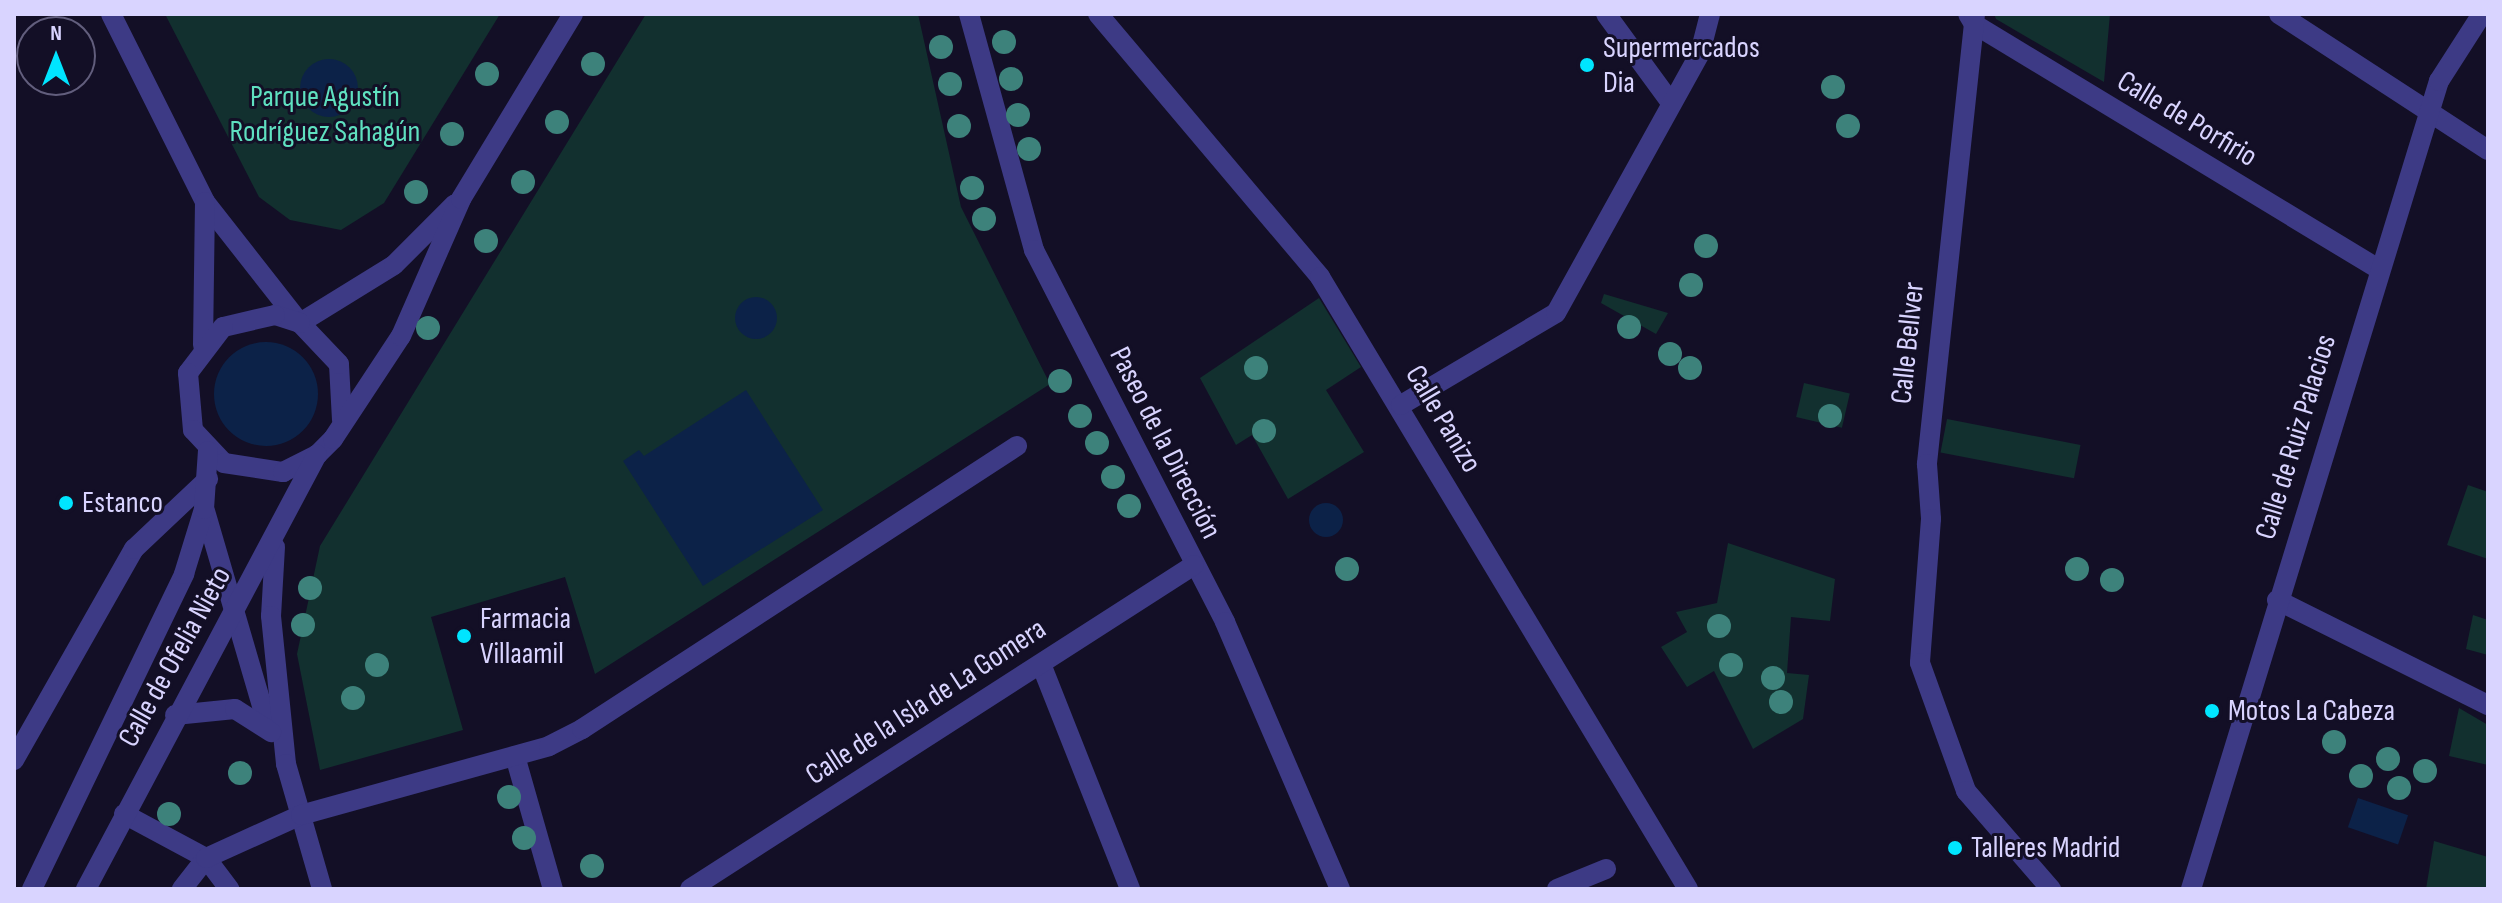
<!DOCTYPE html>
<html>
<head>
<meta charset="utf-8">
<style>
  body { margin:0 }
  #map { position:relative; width:2502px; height:903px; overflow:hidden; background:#130f26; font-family:"Sofia Sans Condensed",sans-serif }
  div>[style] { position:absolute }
  .green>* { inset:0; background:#12302f; transform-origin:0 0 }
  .water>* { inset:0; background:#0c2248; transform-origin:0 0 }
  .round { border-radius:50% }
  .minor>* { height:20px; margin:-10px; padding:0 10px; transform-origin:10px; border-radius:10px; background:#3d3a85 }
  .trees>* { width:24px; height:24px; margin:-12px; border-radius:50%; background:#3d827b }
  .dots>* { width:22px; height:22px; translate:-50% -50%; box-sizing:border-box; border:4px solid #130f26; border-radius:50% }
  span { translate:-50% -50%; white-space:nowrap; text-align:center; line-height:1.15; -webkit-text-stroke:6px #130f26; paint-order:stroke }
  .poi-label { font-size:30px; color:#d9d4ff }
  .left { translate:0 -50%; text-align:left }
  .park-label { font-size:30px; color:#5fe0c0 }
  .street-label { font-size:30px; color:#d9d4ff }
  .frame { position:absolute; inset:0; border:16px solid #d9d4ff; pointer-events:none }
  .north { position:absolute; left:16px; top:16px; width:80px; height:80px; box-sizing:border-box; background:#130f26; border:2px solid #625e7d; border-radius:50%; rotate:0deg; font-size:22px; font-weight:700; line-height:32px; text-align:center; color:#d9d4ff }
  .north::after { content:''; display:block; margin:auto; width:28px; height:36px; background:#00e5ff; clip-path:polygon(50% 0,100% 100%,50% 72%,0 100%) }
</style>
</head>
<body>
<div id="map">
  <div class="green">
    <i style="clip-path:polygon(165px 14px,500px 14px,384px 203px,341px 230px,290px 220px,259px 197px)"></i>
    <i style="clip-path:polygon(646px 14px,918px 14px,961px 207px,1050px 384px,595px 674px,565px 577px,431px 617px,463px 730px,320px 770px,297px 654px,320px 546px)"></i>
    <i style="clip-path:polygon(1994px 14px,2110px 14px,2104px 82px,1996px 19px)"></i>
    <i style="clip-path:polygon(1604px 294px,1668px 313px,1656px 334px,1601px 303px)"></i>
    <i style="clip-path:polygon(1319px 298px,1361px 367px,1326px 390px,1364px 452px,1288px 499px,1252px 435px,1236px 445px,1200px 378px)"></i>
    <i style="left:1804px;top:383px;width:47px;height:35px;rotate:13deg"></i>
    <i style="left:1947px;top:419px;width:136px;height:34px;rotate:11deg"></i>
    <i style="clip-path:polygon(2468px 485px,2488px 492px,2488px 559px,2447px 545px)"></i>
    <i style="clip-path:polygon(1728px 543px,1835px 579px,1830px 621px,1791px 617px,1787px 673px,1809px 675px,1803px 719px,1753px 749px,1714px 671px,1687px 687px,1661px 647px,1687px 632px,1676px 612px,1717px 603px)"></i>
    <i style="clip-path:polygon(2473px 615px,2488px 620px,2488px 655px,2466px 649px)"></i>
    <i style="clip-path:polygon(2459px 708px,2488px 725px,2488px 765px,2449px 756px)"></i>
    <i style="clip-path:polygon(2434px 841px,2488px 857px,2488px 889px,2426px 889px)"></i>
  </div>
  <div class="water">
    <i class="round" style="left:300px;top:59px;width:58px;height:58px"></i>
    <i class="round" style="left:735px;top:297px;width:42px;height:42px"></i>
    <i class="round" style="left:214px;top:342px;width:104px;height:104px"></i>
    <i style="clip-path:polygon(746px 390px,823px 510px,703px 586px,623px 461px,639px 450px,644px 456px)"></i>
    <i class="round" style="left:1309px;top:503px;width:34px;height:34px"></i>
    <i style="left:2358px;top:798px;width:53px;height:31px;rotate:19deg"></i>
  </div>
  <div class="minor">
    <i style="left:111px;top:14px;width:210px;rotate:63.4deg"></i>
    <i style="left:205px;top:202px;width:154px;rotate:51.9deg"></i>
    <i style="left:969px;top:14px;width:245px;rotate:74.6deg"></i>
    <i style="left:1034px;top:250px;width:418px;rotate:62.8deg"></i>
    <i style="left:1225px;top:622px;width:291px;rotate:66.7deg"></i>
    <i style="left:1098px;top:14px;width:344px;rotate:49.8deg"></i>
    <i style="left:1320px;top:277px;width:714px;rotate:58.98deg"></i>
    <i style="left:1606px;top:14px;width:107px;rotate:53.8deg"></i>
    <i style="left:1968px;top:14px;width:12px;rotate:59deg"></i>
    <i style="left:1974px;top:24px;width:475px;rotate:31.2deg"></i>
    <i style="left:1975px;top:14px;width:453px;rotate:96.1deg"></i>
    <i style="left:1927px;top:464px;width:55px;rotate:85.8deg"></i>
    <i style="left:1931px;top:519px;width:144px;rotate:94.4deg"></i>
    <i style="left:1920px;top:663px;width:136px;rotate:70.2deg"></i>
    <i style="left:1966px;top:791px;width:130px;rotate:49.1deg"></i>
    <i style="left:2279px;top:14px;width:249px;rotate:33.1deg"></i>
    <i style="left:300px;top:323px;width:110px;rotate:-31.7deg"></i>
    <i style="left:394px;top:265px;width:86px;rotate:-45deg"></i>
    <i style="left:203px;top:345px;width:143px;rotate:-89.2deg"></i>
    <i style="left:1401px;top:405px;width:180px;rotate:-30.7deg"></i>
    <i style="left:1556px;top:313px;width:297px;rotate:-61deg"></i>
    <i style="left:1700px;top:53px;width:40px;rotate:-75.6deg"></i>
    <i style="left:342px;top:420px;width:56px;rotate:-93.1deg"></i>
    <i style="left:339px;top:364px;width:57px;rotate:-133.6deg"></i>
    <i style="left:300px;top:323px;width:26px;rotate:-162deg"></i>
    <i style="left:275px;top:315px;width:53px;rotate:167deg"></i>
    <i style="left:223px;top:327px;width:58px;rotate:127.3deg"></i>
    <i style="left:188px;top:373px;width:57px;rotate:85deg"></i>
    <i style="left:193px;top:430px;width:45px;rotate:46.8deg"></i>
    <i style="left:224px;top:463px;width:60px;rotate:8.7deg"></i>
    <i style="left:283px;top:472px;width:39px;rotate:-27deg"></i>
    <i style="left:318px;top:454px;width:21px;rotate:-45deg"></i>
    <i style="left:333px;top:439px;width:123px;rotate:-56.6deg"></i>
    <i style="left:401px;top:336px;width:150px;rotate:-66.3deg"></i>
    <i style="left:461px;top:199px;width:216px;rotate:-58.8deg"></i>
    <i style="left:205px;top:511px;width:224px;rotate:73.7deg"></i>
    <i style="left:275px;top:547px;width:69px;rotate:93.3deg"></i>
    <i style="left:271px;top:616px;width:149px;rotate:84.2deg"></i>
    <i style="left:286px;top:764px;width:130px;rotate:73.9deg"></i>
    <i style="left:2277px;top:600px;width:236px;rotate:26.5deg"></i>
    <i style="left:1041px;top:664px;width:242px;rotate:68.4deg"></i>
    <i style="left:175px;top:715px;width:60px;rotate:-5.7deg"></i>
    <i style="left:235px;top:709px;width:43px;rotate:32.6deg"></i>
    <i style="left:515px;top:756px;width:138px;rotate:74.1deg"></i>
    <i style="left:14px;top:760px;width:243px;rotate:-60.4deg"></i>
    <i style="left:134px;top:549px;width:102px;rotate:-43.4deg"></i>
    <i style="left:124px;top:814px;width:93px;rotate:28.2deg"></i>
    <i style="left:206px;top:858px;width:39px;rotate:53deg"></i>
    <i style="left:32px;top:889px;width:350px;rotate:-64.2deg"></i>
    <i style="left:184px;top:574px;width:68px;rotate:-72.9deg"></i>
    <i style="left:204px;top:509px;width:58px;rotate:-86.1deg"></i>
    <i style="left:86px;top:889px;width:492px;rotate:-62deg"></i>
    <i style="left:182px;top:889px;width:39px;rotate:-52deg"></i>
    <i style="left:206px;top:858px;width:104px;rotate:-24.4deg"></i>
    <i style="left:301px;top:815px;width:257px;rotate:-15.5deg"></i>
    <i style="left:549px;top:746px;width:37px;rotate:-27deg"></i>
    <i style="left:582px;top:729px;width:519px;rotate:-33.05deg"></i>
    <i style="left:690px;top:889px;width:599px;rotate:-32.74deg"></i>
    <i style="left:1557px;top:889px;width:53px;rotate:-22.2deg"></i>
    <i style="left:2191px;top:889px;width:845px;rotate:-72.94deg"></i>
    <i style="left:2439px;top:81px;width:80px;rotate:-57.3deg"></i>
  </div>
  <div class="trees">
    <i style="left:1004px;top:42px"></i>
    <i style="left:941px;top:47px"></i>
    <i style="left:593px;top:64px"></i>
    <i style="left:487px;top:74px"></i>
    <i style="left:1011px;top:79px"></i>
    <i style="left:950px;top:84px"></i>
    <i style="left:1833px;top:87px"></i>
    <i style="left:1018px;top:115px"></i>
    <i style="left:557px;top:122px"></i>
    <i style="left:959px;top:126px"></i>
    <i style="left:1848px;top:126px"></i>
    <i style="left:452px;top:134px"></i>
    <i style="left:1029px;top:149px"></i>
    <i style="left:523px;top:182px"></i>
    <i style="left:972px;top:188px"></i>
    <i style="left:416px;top:192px"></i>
    <i style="left:984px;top:219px"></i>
    <i style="left:486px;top:241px"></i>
    <i style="left:1706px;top:246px"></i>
    <i style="left:1691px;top:285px"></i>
    <i style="left:1629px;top:327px"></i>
    <i style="left:428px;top:328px"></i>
    <i style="left:1670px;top:354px"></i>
    <i style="left:1256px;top:368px"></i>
    <i style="left:1690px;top:368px"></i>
    <i style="left:1060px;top:381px"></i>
    <i style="left:1080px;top:416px"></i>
    <i style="left:1830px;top:416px"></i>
    <i style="left:1264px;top:431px"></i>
    <i style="left:1097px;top:443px"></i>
    <i style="left:1113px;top:477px"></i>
    <i style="left:1129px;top:506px"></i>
    <i style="left:1347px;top:569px"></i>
    <i style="left:2077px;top:569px"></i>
    <i style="left:2112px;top:580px"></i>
    <i style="left:310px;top:588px"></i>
    <i style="left:303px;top:625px"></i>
    <i style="left:1719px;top:626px"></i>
    <i style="left:377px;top:665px"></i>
    <i style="left:1731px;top:665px"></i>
    <i style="left:1773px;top:678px"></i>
    <i style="left:353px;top:698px"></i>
    <i style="left:1781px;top:702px"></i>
    <i style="left:2334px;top:742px"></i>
    <i style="left:2388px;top:759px"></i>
    <i style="left:2425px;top:771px"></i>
    <i style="left:240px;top:773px"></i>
    <i style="left:2361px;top:776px"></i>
    <i style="left:2399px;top:788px"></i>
    <i style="left:509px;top:797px"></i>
    <i style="left:169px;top:814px"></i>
    <i style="left:524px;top:838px"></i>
    <i style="left:592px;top:866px"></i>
  </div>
  <div class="dots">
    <i style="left:1587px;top:65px;background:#00e5ff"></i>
    <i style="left:66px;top:503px;background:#00e5ff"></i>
    <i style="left:464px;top:636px;background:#00e5ff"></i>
    <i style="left:2212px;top:711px;background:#00e5ff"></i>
    <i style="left:1955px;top:848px;background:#00e5ff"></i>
  </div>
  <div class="poi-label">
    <span class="left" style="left:1603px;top:65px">Supermercados<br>Dia</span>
    <span class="left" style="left:82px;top:503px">Estanco</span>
    <span class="left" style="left:480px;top:636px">Farmacia<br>Villaamil</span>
    <span class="left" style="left:2228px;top:711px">Motos La Cabeza</span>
    <span class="left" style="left:1971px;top:848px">Talleres Madrid</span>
  </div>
  <div class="park-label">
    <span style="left:325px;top:114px">Parque Agustín<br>Rodríguez Sahagún</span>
  </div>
  <div class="street-label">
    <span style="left:2187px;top:119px;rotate:31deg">Calle de Porfirio</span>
    <span style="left:1908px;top:343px;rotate:-84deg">Calle Bellver</span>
    <span style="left:1443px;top:419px;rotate:59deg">Calle Panizo</span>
    <span style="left:2296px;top:437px;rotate:-73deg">Calle de Ruiz Palacios</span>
    <span style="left:1165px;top:443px;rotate:63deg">Paseo de la Dirección</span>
    <span style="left:175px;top:657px;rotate:-61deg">Calle de Ofelia Nieto</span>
    <span style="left:926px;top:702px;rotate:-33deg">Calle de la Isla de La Gomera</span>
  </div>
  <div class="frame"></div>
  <div class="north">N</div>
</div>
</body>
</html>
